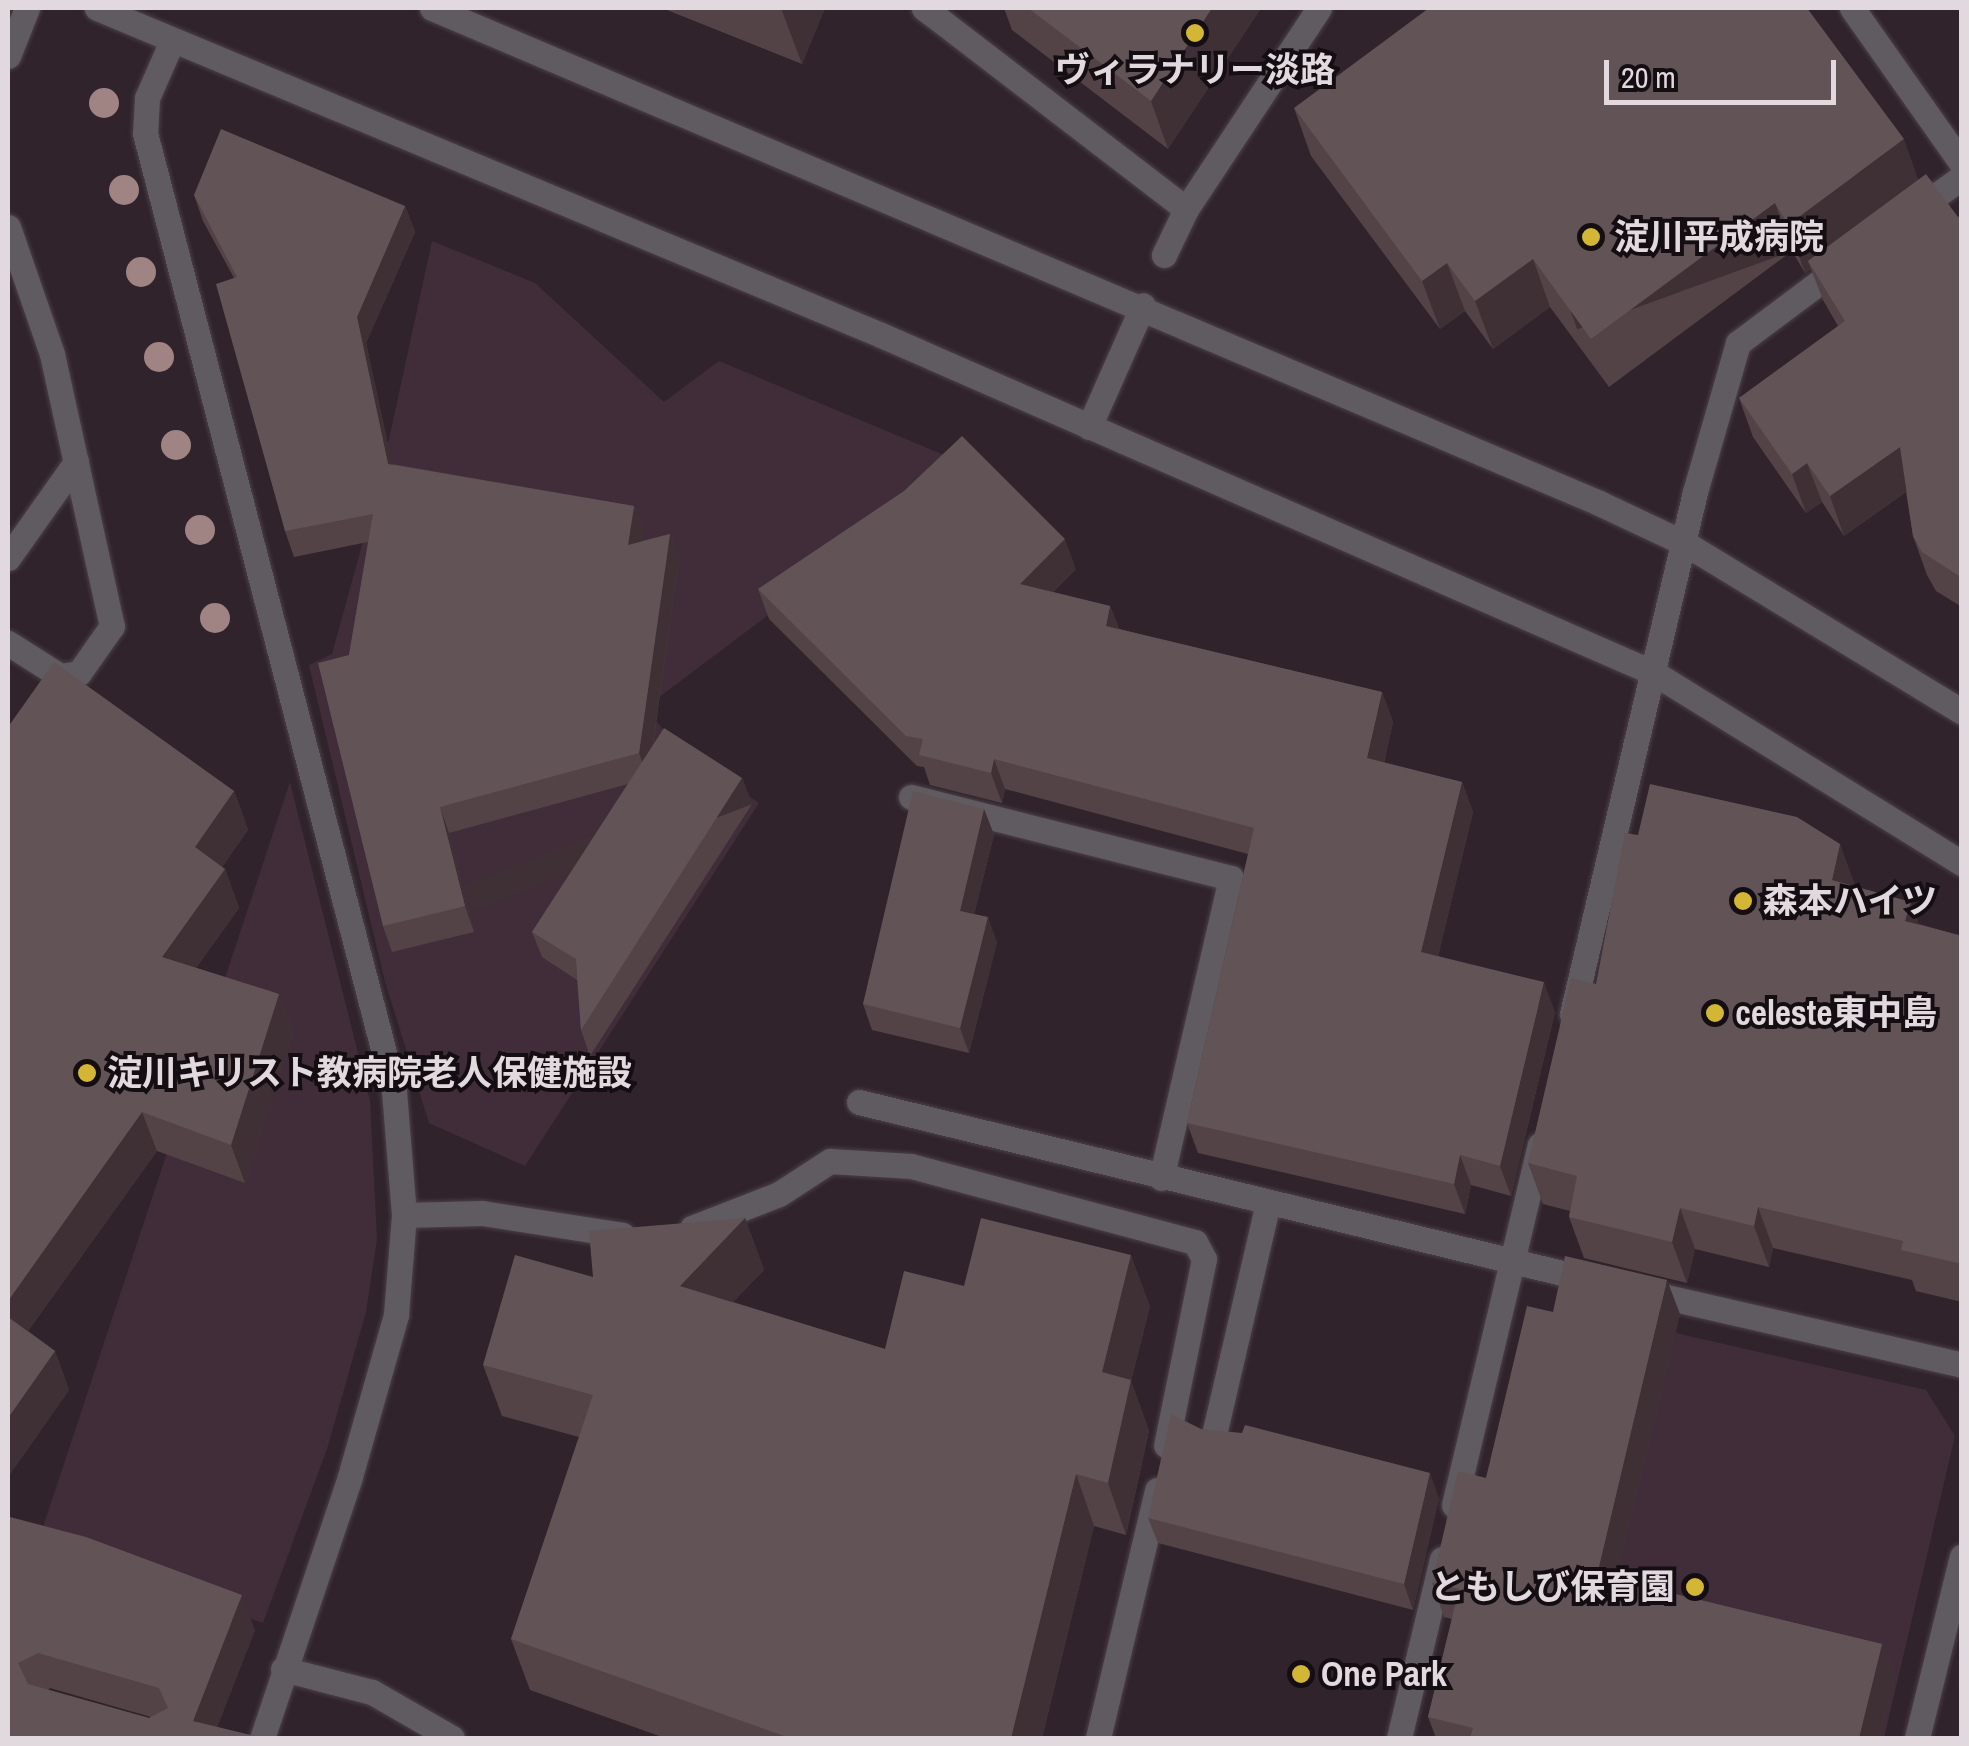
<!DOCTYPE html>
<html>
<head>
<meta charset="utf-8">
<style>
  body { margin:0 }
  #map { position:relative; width:1969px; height:1746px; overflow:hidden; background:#30232b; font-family:"Archivo Narrow","Noto Sans JP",sans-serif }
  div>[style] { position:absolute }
  .built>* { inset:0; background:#402d39 }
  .roads { filter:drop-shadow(0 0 2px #4c4048) drop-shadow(0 0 2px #4c4048) }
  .minor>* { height:25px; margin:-12.5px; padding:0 12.5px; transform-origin:12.5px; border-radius:12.5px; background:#605b61 }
  .trees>* { width:30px; height:30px; margin:-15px; border-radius:50%; background:#a08383 }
  .wall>* { inset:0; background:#534346 }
  .shaded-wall>* { inset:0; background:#3e3035; transform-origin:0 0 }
  .building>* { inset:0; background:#625357 }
  .dots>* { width:28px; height:28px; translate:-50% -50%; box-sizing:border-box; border:5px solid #140e12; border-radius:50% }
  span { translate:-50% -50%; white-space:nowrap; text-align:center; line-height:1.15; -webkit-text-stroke:8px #140e12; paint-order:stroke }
  .poi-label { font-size:35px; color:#e2d9df; font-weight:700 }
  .left { translate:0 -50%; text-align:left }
  .right { translate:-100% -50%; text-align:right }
  .frame { position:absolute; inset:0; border:10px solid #e2d9df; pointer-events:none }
  .scale { position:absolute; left:1604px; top:60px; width:232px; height:45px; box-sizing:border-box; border:5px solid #e2d9df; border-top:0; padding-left:12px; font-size:30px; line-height:35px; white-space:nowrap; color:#e2d9df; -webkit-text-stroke:8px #140e12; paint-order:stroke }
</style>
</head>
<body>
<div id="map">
  <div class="built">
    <i style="clip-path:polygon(432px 241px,535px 283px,664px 402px,719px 361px,968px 465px,646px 707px,677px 748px,759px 803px,525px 1166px,429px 1123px,385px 982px,309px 665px,332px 654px,381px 476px)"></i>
    <i style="clip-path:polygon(290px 782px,370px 1101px,377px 1239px,366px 1312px,327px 1449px,263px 1623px,39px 1539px)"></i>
    <i style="clip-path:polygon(1570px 1309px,1926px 1390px,1955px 1436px,1884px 1738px,1434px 1738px,1533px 1335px)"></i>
  </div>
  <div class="roads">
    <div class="minor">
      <i style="left:97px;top:8px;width:849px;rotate:22.64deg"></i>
      <i style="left:881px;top:335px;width:844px;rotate:23.62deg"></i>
      <i style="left:1654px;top:673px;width:362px;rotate:31.7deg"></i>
      <i style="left:432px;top:8px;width:1268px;rotate:22.98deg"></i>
      <i style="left:1599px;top:503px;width:96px;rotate:25.2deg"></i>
      <i style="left:1686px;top:544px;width:323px;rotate:31.3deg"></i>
      <i style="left:924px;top:8px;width:330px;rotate:37.5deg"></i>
      <i style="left:1852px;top:8px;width:191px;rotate:54.8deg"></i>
      <i style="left:172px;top:41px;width:62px;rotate:113.7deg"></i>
      <i style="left:147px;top:98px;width:35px;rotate:93deg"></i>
      <i style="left:145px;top:133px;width:990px;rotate:75.43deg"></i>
      <i style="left:394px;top:1091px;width:124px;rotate:85.4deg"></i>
      <i style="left:404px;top:1215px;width:100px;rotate:94.6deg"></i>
      <i style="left:396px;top:1315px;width:168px;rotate:105.9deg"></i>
      <i style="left:350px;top:1477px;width:275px;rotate:108.6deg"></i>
      <i style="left:8px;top:56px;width:52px;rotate:-68.4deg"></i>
      <i style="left:1913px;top:212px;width:60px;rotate:-35.5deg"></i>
      <i style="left:8px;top:227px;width:134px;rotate:70.9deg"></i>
      <i style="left:52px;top:354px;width:279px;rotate:77.6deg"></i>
      <i style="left:112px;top:626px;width:57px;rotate:125.1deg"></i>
      <i style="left:79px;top:673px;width:19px;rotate:171deg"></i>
      <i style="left:60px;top:676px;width:62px;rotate:-147.6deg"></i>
      <i style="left:1164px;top:255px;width:51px;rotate:-64.4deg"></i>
      <i style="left:1186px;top:209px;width:241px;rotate:-56.5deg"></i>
      <i style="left:1089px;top:427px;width:133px;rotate:-66.1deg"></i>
      <i style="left:8px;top:558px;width:118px;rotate:-54.7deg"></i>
      <i style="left:911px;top:797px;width:330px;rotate:14.2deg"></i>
      <i style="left:1231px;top:878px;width:308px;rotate:103.1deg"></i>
      <i style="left:1572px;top:1014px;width:536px;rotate:-76.74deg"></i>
      <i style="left:1695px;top:492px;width:155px;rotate:-73.9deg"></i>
      <i style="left:1738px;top:343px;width:129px;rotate:-36.8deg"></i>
      <i style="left:859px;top:1102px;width:753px;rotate:13.67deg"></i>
      <i style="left:404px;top:1215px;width:78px;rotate:-1.5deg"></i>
      <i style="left:482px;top:1213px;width:142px;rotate:8.9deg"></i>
      <i style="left:692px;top:1228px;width:93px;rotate:-21.3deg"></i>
      <i style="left:779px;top:1194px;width:61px;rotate:-32.9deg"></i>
      <i style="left:830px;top:1161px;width:81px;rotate:3.5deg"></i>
      <i style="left:911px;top:1166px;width:294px;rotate:15deg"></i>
      <i style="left:1195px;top:1242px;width:19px;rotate:62deg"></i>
      <i style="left:1204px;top:1259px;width:190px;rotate:101.5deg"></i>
      <i style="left:1640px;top:1291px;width:330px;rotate:12.9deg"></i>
      <i style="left:1213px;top:1439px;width:242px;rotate:-76.9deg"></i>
      <i style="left:1454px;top:1505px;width:370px;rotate:-76.6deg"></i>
      <i style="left:283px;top:1669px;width:92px;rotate:14.5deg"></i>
      <i style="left:372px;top:1692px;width:92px;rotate:29.9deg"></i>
      <i style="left:1098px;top:1738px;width:255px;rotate:-76.6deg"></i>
      <i style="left:1399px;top:1738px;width:184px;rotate:-76.5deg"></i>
      <i style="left:1917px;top:1738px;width:187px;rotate:-76.1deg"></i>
    </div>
  </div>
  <div class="trees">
    <i style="left:104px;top:103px"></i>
    <i style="left:124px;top:190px"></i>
    <i style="left:141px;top:272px"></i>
    <i style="left:159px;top:357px"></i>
    <i style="left:176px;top:445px"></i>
    <i style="left:200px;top:530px"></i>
    <i style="left:215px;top:618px"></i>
  </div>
  <div class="wall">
    <i style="clip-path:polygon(662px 8px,825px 8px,802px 64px)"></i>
    <i style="clip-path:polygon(1004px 8px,1261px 8px,1168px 149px,1012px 30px)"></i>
    <i style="clip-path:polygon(1294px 108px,1918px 180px,1958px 217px,1962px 215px,1962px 607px,1936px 591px,1927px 575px,1913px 536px,1906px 492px,1844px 536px,1822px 502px,1806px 513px,1753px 437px,1739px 398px,1838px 326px,1823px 300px,1811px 269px,1805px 273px,1792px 251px,1609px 387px,1550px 307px,1493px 349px,1465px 311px,1440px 329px,1311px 156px)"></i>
    <i style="clip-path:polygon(194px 195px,405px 206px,415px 232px,366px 343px,392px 464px,634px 506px,644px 532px,642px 541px,670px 534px,679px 559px,653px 745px,742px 778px,752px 804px,590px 1056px,581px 1030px,577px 980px,542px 957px,532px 932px,628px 784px,449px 833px,474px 932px,392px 952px,383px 926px,349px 655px,368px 542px,294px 557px,285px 531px,234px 278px,203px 221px)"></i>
    <i style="clip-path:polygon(1076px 569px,1053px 592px,1110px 606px,1119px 629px,1382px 692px,1393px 722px,1384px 763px,1462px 782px,1473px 812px,1438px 956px,1555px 1012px,1511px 1196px,1471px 1185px,1465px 1214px,1198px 1153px,1187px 1123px,1248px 854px,1005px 789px,1002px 803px,930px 785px,924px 767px,917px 766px,769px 619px,758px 589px)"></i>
    <i style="clip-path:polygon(8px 727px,234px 791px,248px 830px,222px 867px,225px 869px,239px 908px,196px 968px,279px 994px,293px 1033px,245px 1183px,157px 1151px,28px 1331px,55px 1351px,69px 1390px,8px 1477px)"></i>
    <i style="clip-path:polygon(984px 809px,994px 835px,974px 914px,997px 942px,969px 1053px,872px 1030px,863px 1004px)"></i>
    <i style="clip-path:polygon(1638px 835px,1840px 844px,1854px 887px,1919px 924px,1962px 936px,1962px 1302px,1916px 1291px,1912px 1280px,1773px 1248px,1769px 1267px,1695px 1249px,1687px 1283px,1584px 1258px,1569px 1217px,1570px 1211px,1543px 1204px,1528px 1163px,1596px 984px)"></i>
    <i style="clip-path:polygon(745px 1218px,764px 1270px,733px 1302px,885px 1349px,964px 1286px,1150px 1306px,1131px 1381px,1149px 1431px,1126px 1535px,1094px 1526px,1042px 1738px,665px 1738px,530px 1690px,511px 1639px,579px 1437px,502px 1416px,483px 1365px,593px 1277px)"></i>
    <i style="clip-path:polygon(1553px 1312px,1680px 1314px,1616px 1580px,1882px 1644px,1895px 1678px,1880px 1738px,1436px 1738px,1428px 1717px,1452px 1619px,1444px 1617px,1432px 1583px,1486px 1478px)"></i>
    <i style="clip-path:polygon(1201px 1429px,1439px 1498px,1413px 1610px,1158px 1543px,1148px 1518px)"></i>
    <i style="clip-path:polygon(evenodd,8px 1524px,255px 1630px,217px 1727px,8px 1738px,8px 1524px,50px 1688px,151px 1717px,149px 1718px,48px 1690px,50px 1688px)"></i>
  </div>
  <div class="shaded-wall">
    <i style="clip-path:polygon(781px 8px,825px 8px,802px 64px)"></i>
    <i style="clip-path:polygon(1212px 8px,1261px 8px,1168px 149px,1151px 101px)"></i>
    <i style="clip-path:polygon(1904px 139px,1921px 187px,1808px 261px,1811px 269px,1805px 273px,1788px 225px)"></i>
    <i style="left:1775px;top:203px;width:51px;height:229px;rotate:70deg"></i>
    <i style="clip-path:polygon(405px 206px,415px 232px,366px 343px,398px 489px,388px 464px,357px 317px)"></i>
    <i style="clip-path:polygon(1533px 259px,1550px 307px,1493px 349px,1475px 301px)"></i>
    <i style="clip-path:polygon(1447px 263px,1465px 311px,1440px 329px,1422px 281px)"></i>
    <i style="clip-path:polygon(1900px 447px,1914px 486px,1844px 536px,1830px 496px)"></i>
    <i style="clip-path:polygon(1807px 463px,1822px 502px,1806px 513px,1792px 474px)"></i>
    <i style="clip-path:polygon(634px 506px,644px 532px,638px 570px,628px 545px)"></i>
    <i style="clip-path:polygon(670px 534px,679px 559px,648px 778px,639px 753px)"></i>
    <i style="clip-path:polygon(1065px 539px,1076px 569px,1031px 614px,1020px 584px)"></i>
    <i style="clip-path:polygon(1110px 606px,1121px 636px,1106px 626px)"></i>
    <i style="clip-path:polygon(1382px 692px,1393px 722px,1378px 789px,1367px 758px)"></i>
    <i style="clip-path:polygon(994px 759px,1005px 789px,1002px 803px,991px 773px)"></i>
    <i style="left:742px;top:778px;width:28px;height:299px;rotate:69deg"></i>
    <i style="clip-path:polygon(1462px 782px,1473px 812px,1432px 982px,1421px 952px)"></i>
    <i style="clip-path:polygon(234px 791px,248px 830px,209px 886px,195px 847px)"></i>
    <i style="clip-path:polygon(440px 807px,449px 833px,474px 932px,465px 906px)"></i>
    <i style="clip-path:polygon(984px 809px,994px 835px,969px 936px,960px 911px)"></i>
    <i style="clip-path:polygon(1840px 844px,1855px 885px,1847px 921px,1832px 880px)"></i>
    <i style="clip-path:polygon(225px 869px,239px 908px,176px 996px,162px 957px)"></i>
    <i style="clip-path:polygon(1911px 902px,1926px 944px,1905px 921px)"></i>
    <i style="clip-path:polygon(988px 917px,997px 942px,969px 1053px,960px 1028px)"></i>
    <i style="clip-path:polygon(1544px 982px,1555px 1012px,1511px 1196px,1500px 1166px)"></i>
    <i style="clip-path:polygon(279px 994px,293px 1033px,245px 1183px,231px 1145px)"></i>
    <i style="clip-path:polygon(142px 1112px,157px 1151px,14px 1350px,8px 1332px,8px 1301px)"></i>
    <i style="clip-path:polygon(1460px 1155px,1471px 1185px,1465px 1214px,1454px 1184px)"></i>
    <i style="clip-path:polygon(1758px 1207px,1773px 1248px,1769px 1267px,1754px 1226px)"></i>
    <i style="clip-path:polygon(1680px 1208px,1695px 1249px,1687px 1283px,1672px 1242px)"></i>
    <i style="clip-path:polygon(745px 1218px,764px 1270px,699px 1337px,680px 1286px)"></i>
    <i style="clip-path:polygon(1131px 1255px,1150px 1306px,1131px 1381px,1149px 1431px,1126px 1535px,1108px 1483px,1102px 1372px)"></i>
    <i style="clip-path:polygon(1667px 1280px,1680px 1314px,1609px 1610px,1597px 1575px)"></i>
    <i style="clip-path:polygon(55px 1351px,69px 1390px,8px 1477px,8px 1418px)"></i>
    <i style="clip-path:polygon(1430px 1473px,1439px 1498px,1413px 1610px,1404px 1584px)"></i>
    <i style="clip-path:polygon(1076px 1474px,1094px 1526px,1042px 1738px,1011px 1738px)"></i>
    <i style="clip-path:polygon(242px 1595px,255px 1630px,213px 1738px,193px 1721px)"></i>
    <i style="clip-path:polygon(1882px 1644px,1895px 1678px,1880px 1738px,1859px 1738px)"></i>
  </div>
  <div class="building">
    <i style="clip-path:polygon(1028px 8px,1212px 8px,1151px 101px)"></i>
    <i style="clip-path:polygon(1429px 8px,1807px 8px,1904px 139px,1788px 225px,1775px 203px,1591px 339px,1533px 259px,1475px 301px,1447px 263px,1422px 281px,1294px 108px)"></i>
    <i style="clip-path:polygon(221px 129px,405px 206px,357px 317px,388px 464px,634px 506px,628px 545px,670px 534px,639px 753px,440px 807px,465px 906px,383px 926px,318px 663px,349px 655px,373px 514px,285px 531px,216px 284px,237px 277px,194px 195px)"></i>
    <i style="clip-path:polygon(1926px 174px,1958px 217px,1962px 215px,1962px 574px,1959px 576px,1922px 552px,1913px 536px,1900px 447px,1830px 496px,1807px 463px,1792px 474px,1739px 398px,1845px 321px,1808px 261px)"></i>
    <i style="clip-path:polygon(962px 436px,1065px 539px,1020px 584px,1110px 606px,1106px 626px,1382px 692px,1367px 758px,1462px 782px,1421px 952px,1544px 982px,1500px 1166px,1460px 1155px,1454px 1184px,1187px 1123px,1254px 828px,994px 759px,991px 773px,919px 755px,923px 739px,906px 736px,758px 589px,904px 491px)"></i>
    <i style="clip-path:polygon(54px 662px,234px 791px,195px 847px,225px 869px,162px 957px,279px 994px,231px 1145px,142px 1112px,8px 1301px,8px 727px)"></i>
    <i style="clip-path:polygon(664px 728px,742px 778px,581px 1030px,576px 959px,532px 932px)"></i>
    <i style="clip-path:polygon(1650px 784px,1797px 817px,1840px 844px,1832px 880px,1911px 902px,1905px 921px,1962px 936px,1962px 1264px,1901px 1250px,1903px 1241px,1758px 1207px,1754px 1226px,1680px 1208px,1672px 1242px,1569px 1217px,1577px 1176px,1528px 1163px,1571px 978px,1596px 984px,1625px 833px,1638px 835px)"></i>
    <i style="clip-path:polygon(913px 791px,984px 809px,960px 911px,988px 917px,960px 1028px,863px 1004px)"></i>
    <i style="clip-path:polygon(745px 1218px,680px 1286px,885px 1349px,904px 1271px,964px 1286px,981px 1218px,1131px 1255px,1102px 1372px,1131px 1380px,1108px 1483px,1076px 1474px,1011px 1738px,790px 1738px,511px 1639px,593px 1395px,483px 1365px,515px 1255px,593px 1277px,589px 1231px)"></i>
    <i style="clip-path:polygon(1565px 1256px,1667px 1280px,1597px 1575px,1882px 1644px,1859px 1738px,1470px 1738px,1473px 1728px,1428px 1717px,1459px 1589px,1432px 1583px,1458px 1471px,1486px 1478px,1527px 1306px,1553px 1312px)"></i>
    <i style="clip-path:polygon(8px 1317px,55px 1351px,8px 1418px)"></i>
    <i style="clip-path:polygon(1171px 1414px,1201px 1429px,1242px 1433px,1245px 1425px,1430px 1473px,1404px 1584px,1148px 1518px)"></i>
    <i style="clip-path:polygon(evenodd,10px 1517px,86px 1537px,242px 1595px,193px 1721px,263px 1738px,8px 1738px,8px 1524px,10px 1517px,38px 1653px,159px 1688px,168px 1708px,149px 1718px,28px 1684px,18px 1663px,38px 1653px)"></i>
  </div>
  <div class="dots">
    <i style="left:1195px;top:33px;background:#d3b635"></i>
    <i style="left:1591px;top:237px;background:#d3b635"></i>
    <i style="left:1743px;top:901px;background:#d3b635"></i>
    <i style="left:1715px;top:1013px;background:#d3b635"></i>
    <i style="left:87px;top:1073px;background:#d3b635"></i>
    <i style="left:1695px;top:1587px;background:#d3b635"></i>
    <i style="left:1301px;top:1674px;background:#d3b635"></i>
  </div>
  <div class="poi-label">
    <span style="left:1195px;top:70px">ヴィラナリー淡路</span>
    <span class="left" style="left:1614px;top:237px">淀川平成病院</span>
    <span class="left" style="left:1763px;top:901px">森本ハイツ</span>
    <span class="left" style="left:1735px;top:1013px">celeste東中島</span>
    <span class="left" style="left:107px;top:1073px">淀川キリスト教病院老人保健施設</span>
    <span class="right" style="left:1675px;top:1587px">ともしび保育園</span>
    <span class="left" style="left:1321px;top:1674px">One Park</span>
  </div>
  <div class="frame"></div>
  <div class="scale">20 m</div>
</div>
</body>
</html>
